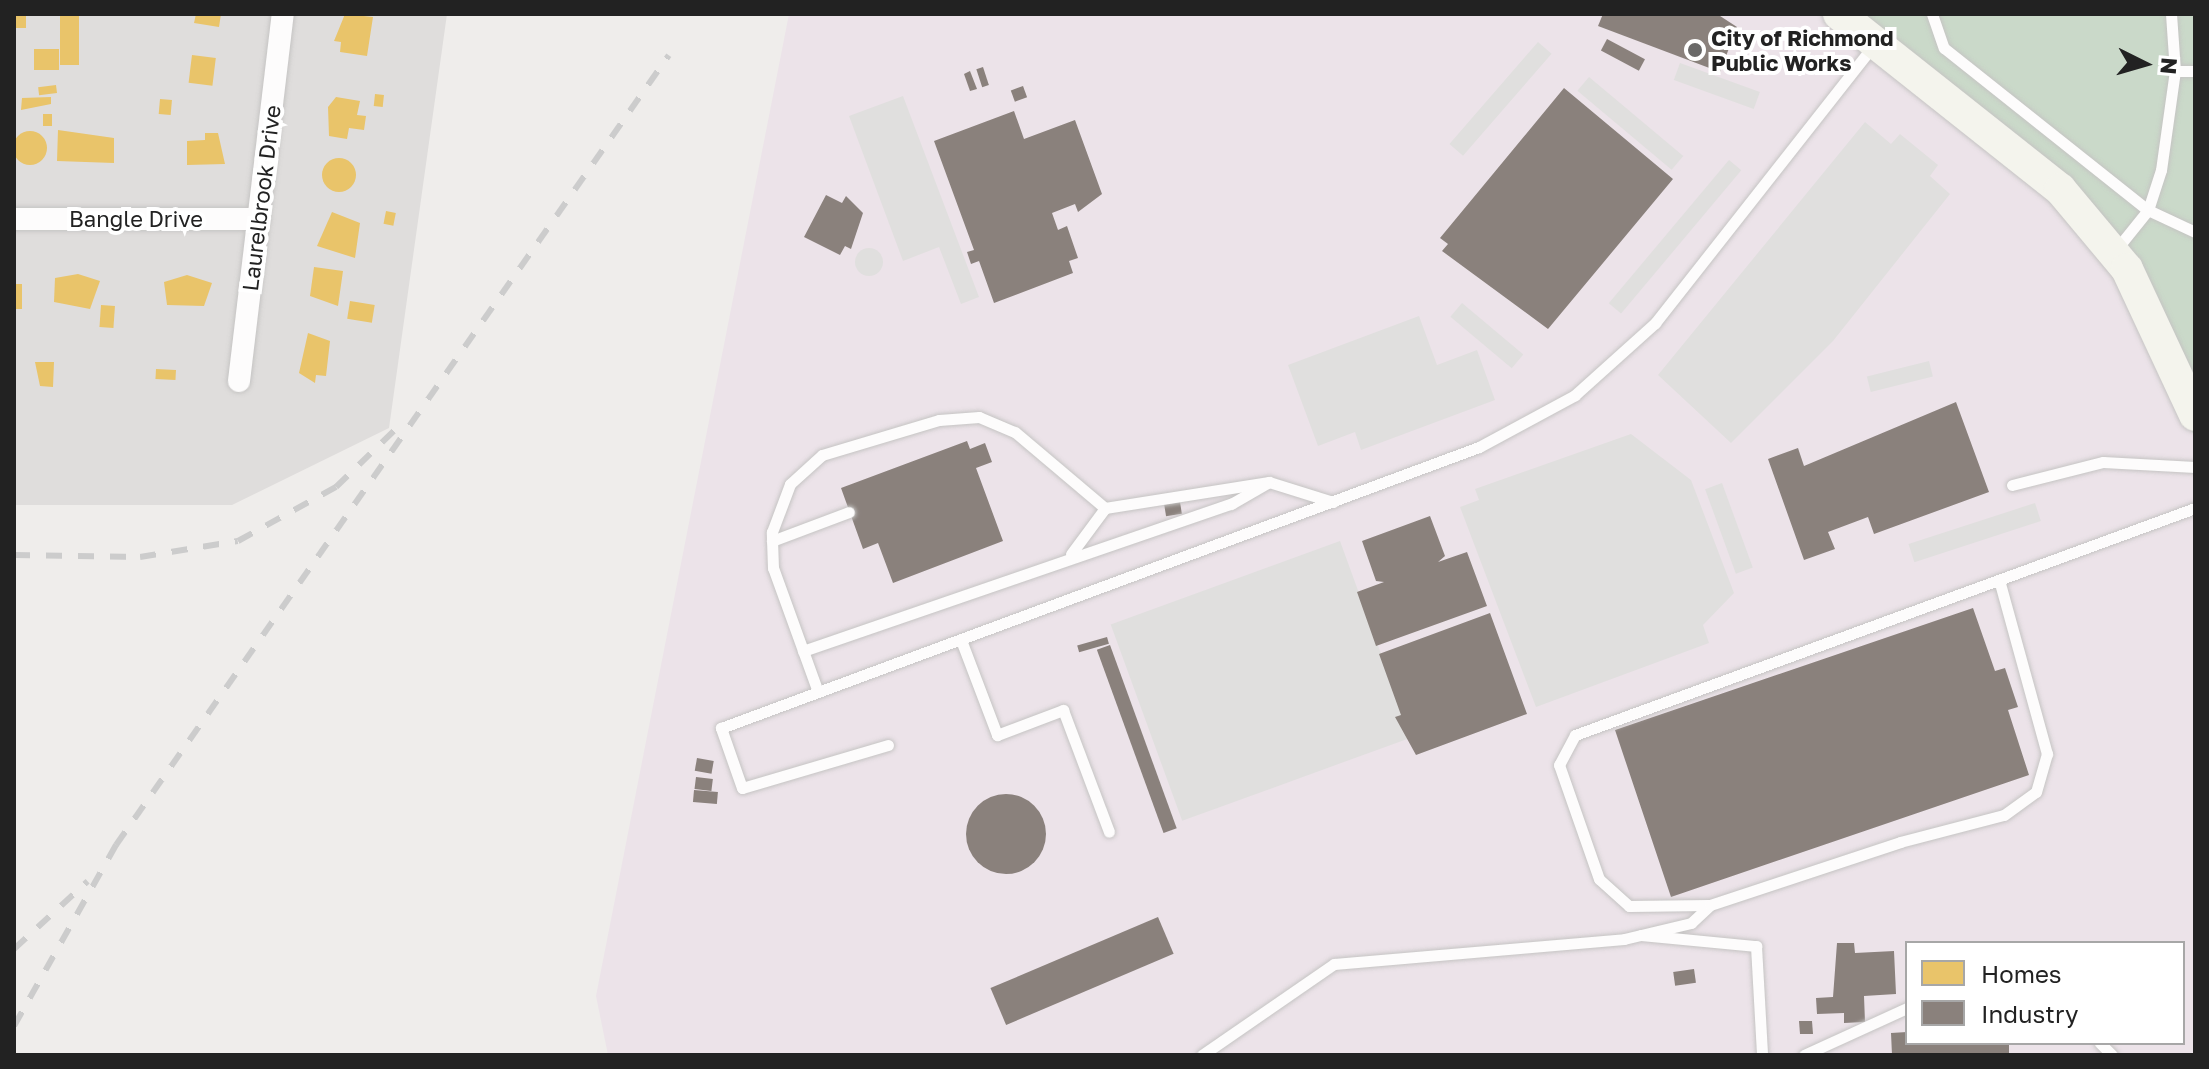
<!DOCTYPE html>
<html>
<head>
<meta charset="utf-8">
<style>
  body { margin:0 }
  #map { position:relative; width:2209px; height:1069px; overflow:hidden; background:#efedeb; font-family:"Golos Text",sans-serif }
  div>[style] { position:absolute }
  .residential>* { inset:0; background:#dfdddc }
  .industrial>* { inset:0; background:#ece3e9 }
  .cemetery>* { inset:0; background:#cad9c9 }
  .parking>* { inset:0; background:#e0dfde; transform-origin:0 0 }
  .round { border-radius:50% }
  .homes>* { inset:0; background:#e9c46a; transform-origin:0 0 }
  .industry>* { inset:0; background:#8a817c; transform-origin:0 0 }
  .roads { filter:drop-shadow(0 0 2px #c5c4c3) drop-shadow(0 0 2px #c5c4c3) }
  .service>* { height:11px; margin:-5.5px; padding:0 5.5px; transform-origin:5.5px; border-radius:5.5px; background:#fdfcfc }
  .minor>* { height:22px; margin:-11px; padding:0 11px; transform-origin:11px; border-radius:11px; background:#fdfcfc }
  .secondary>* { height:32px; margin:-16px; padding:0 16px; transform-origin:16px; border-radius:16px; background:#f4f4ed }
  .rail>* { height:6px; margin-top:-3px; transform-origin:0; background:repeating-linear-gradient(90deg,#ccc 0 16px,transparent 0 32px) }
  .dots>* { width:22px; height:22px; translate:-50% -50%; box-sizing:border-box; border:4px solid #fff; border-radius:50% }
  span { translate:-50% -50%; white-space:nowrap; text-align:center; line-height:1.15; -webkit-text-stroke:8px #fff; paint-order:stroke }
  .poi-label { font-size:22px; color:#222; font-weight:700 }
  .left { translate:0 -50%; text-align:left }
  .street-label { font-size:22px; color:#222 }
  .frame { position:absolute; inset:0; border:16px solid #222; pointer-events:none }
  .legend { position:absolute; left:1905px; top:941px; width:280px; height:104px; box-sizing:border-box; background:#fff; border:2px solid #a7a7a7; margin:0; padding:10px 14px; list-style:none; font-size:24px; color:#222 }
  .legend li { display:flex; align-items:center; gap:16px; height:40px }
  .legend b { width:40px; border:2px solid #a7a7a7 }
  .north { position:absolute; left:2105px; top:24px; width:80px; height:80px; -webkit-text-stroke:6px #fff; paint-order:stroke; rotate:95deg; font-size:22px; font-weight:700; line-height:32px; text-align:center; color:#222 }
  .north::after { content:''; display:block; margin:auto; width:28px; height:36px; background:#222; clip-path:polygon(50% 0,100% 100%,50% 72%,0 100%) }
</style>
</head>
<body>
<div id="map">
  <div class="residential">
    <i style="clip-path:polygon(14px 14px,447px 14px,389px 428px,232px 505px,14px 505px)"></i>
  </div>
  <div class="industrial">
    <i style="clip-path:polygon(evenodd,789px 14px,1842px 14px,2119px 264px,2195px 439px,2195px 1055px,608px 1055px,596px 996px,789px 14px,1907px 943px,2183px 943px,2183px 1043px,1907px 1043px,1907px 943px)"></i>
  </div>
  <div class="cemetery">
    <i style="clip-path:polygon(1842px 14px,2195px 14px,2195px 438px,2119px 264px)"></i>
  </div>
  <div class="parking">
    <i style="left:1538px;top:42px;width:18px;height:135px;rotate:41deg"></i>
    <i style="left:1680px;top:63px;width:85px;height:18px;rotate:20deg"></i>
    <i style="left:1589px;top:77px;width:123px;height:18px;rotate:40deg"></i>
    <i style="clip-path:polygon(903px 96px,979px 297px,961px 304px,939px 247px,903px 261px,849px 116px)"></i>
    <i style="clip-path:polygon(1865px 122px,1891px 144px,1900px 134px,1938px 165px,1930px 176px,1950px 194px,1833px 341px,1731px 443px,1658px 375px)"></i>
    <i style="left:1729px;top:160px;width:16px;height:187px;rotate:40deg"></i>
    <i class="round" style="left:855px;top:248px;width:28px;height:28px"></i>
    <i style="left:1462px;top:303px;width:80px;height:18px;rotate:40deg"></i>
    <i style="clip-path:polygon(1419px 316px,1437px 365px,1477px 350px,1495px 400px,1361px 450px,1355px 432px,1318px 446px,1288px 365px)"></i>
    <i style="left:1929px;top:361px;width:16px;height:64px;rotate:76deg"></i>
    <i style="clip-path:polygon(1631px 434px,1691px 480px,1734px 593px,1703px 625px,1709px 643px,1536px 707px,1460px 507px,1479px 500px,1475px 489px)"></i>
    <i style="left:1722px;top:483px;width:90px;height:18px;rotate:70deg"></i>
    <i style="left:2035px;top:503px;width:19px;height:133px;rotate:72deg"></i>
    <i style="left:1340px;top:541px;width:209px;height:244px;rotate:70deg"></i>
  </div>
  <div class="homes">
    <i style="left:14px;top:14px;width:12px;height:14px"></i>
    <i style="clip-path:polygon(196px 14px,221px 14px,219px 27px,194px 23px)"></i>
    <i style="clip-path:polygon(345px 14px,373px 17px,367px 56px,340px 52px,341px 42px,334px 41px)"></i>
    <i style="left:60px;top:16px;width:19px;height:49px"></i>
    <i style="left:34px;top:49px;width:25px;height:21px"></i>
    <i style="left:192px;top:55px;width:24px;height:28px;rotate:7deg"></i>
    <i style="left:56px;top:85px;width:8px;height:18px;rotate:83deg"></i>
    <i style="left:375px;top:94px;width:9px;height:12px;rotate:6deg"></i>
    <i style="clip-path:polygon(51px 97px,51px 104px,21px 110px,22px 98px)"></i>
    <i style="clip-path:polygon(336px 97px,360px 101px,357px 115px,366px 116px,364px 130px,349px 128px,347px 139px,329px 136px,328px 107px)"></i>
    <i style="left:160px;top:99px;width:12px;height:15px;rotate:5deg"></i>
    <i style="left:43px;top:114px;width:9px;height:12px"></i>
    <i style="clip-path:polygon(58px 130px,114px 138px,114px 163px,57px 161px)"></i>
    <i class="round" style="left:13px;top:131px;width:34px;height:34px"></i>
    <i style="clip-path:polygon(205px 133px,218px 133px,225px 164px,187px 165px,187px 141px,205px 140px)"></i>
    <i class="round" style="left:322px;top:158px;width:34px;height:34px"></i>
    <i style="left:386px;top:211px;width:10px;height:13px;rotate:11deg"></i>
    <i style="clip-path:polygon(332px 212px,360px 223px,355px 258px,317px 246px)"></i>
    <i style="clip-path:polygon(314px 267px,343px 271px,338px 306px,310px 296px)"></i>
    <i style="clip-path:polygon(78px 274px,100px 281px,90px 309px,54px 302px,55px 278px)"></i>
    <i style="clip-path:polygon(187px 275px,212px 283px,204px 306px,167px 305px,164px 282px)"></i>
    <i style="left:14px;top:284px;width:8px;height:25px"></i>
    <i style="left:350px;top:301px;width:25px;height:18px;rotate:9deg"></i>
    <i style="left:101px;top:305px;width:14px;height:22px;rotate:4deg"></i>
    <i style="clip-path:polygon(308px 333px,330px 341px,326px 376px,316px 375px,315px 383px,299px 373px)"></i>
    <i style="clip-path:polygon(35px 362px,54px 362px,53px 387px,40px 386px)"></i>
    <i style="left:156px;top:369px;width:20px;height:10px;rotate:3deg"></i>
  </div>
  <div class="industry">
    <i style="clip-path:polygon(1603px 14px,1717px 14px,1737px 27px,1720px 72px,1598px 26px)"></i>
    <i style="left:1607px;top:39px;width:43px;height:13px;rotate:28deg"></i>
    <i style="left:983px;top:67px;width:19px;height:7px;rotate:72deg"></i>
    <i style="clip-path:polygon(970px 71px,977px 89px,970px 91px,964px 74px)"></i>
    <i style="left:1023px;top:86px;width:12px;height:13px;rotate:70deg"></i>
    <i style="clip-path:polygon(1564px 88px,1673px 179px,1548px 329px,1442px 251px,1448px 244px,1440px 238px)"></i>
    <i style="clip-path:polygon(1014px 111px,1024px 139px,1075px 120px,1102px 194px,1078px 212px,1075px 204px,1052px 213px,1058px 230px,1067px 226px,1078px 258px,1069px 261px,1073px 273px,994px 303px,979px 261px,971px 264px,967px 252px,974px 250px,934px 141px)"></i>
    <i style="clip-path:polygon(826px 195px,842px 203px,846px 196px,863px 213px,851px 249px,845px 246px,840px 255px,804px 237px)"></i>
    <i style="clip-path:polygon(1956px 402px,1989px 492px,1874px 534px,1868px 517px,1828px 532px,1835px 549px,1804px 560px,1768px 459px,1798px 448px,1804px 466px)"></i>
    <i style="clip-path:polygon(967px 441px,970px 449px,985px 443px,992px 462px,976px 468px,1003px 541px,893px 583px,878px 543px,863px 549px,841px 488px)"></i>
    <i style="left:1180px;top:502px;width:12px;height:16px;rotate:81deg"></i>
    <i style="clip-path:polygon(1430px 516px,1445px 556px,1438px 562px,1467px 552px,1487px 606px,1376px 646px,1357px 592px,1384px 582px,1376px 581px,1362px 541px)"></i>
    <i style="clip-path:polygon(1973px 608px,1995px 671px,2005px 668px,2018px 707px,2008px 710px,2029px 775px,1671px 897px,1615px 730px)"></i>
    <i style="clip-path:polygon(1490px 613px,1527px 714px,1416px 755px,1395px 717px,1401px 715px,1379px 654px)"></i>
    <i style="left:1107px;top:637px;width:7px;height:31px;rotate:74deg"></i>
    <i style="left:1110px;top:645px;width:195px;height:14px;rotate:70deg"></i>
    <i style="left:697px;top:758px;width:17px;height:13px;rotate:10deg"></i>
    <i style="left:696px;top:777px;width:17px;height:12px;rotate:7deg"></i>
    <i style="left:694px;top:790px;width:24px;height:12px;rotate:5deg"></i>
    <i class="round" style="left:966px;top:794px;width:80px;height:80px"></i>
    <i style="left:1158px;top:917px;width:40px;height:182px;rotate:67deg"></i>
    <i style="clip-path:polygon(1837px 943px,1854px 943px,1855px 953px,1894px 951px,1896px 994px,1864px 996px,1865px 1022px,1844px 1023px,1844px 1013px,1817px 1014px,1816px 998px,1833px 997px)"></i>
    <i style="left:1694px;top:969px;width:14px;height:21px;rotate:82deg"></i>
    <i style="clip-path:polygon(1799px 1021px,1812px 1021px,1813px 1034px,1800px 1034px)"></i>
    <i style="clip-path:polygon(1907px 1032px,1907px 1043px,2009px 1043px,2009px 1055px,1892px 1055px,1891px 1033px)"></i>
  </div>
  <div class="roads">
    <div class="service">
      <i style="left:1932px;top:14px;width:36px;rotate:71deg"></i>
      <i style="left:1944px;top:48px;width:260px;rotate:38.5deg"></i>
      <i style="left:2148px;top:210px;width:52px;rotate:25.1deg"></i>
      <i style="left:2175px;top:71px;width:20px"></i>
      <i style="left:2115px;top:251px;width:53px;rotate:-51.2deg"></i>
      <i style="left:2148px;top:210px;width:42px;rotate:-72deg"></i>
      <i style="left:2161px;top:170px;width:100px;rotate:-82deg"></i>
      <i style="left:2175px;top:71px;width:57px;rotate:-94deg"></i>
      <i style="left:2012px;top:485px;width:94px;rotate:-14.2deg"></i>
      <i style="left:2103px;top:462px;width:92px;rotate:3.1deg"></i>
      <i style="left:772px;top:541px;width:82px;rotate:-20.6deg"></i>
      <i style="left:1071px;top:554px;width:57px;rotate:-53.5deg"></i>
      <i style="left:1105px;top:508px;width:166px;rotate:-9deg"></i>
      <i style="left:1269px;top:482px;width:67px;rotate:17.4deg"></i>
      <i style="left:961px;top:640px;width:102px;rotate:69.2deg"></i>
      <i style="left:997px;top:735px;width:71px;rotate:-20.7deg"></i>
      <i style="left:1063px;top:710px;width:130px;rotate:69.3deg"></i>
      <i style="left:803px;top:651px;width:453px;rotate:-19deg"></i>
      <i style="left:1231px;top:504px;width:44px;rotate:-30.1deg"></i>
      <i style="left:818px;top:692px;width:132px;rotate:-109.9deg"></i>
      <i style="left:773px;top:568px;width:36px;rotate:-92deg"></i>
      <i style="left:772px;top:532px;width:51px;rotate:-69.4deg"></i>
      <i style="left:790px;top:484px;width:43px;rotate:-42.2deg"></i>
      <i style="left:822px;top:455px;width:122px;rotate:-16.7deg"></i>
      <i style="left:939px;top:420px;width:40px;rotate:-4.3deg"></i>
      <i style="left:979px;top:417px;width:39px;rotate:23deg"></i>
      <i style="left:1015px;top:432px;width:118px;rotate:40.2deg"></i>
      <i style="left:888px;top:745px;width:152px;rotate:163.6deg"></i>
      <i style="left:742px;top:788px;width:64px;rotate:-109.3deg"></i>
      <i style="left:721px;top:728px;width:808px;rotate:-20.34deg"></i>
      <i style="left:1479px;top:447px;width:109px;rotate:-28.4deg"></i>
      <i style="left:1575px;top:395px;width:108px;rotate:-42deg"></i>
      <i style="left:1655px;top:323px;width:356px;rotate:-51.8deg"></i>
      <i style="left:1709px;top:905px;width:80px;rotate:179.3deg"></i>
      <i style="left:1629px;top:906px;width:40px;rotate:-138deg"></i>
      <i style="left:1599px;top:879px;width:121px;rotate:-109.3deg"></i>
      <i style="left:1559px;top:765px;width:34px;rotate:-62deg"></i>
      <i style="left:1575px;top:735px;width:660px;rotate:-20.11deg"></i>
      <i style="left:1641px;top:935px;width:116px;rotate:5.5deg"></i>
      <i style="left:1756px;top:946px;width:109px;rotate:86.8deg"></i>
      <i style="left:2100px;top:1043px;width:17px;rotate:45deg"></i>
      <i style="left:1202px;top:1055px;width:160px;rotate:-34.6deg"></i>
      <i style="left:1334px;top:964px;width:291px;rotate:-4.9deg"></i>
      <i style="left:1624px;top:939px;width:69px;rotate:-13.4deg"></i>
      <i style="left:1691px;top:923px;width:26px;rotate:-43deg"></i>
      <i style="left:1710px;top:905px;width:200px;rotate:-18.3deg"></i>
      <i style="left:1900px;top:842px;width:107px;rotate:-14.6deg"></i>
      <i style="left:2004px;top:815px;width:39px;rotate:-36deg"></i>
      <i style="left:2036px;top:792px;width:40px;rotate:-74deg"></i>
      <i style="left:2047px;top:754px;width:180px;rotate:-105.4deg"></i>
      <i style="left:1804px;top:1055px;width:113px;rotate:-24.5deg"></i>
    </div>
    <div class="minor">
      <i style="left:14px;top:219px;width:245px"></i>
      <i style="left:239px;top:381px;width:370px;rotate:-83.2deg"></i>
    </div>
    <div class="secondary">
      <i style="left:1839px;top:14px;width:282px;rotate:38.4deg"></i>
      <i style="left:2060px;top:189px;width:104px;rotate:50.1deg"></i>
      <i style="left:2127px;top:269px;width:161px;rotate:65deg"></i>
    </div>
  </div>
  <div class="rail">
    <i style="left:14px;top:555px;width:126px;rotate:0.9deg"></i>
    <i style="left:140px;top:557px;width:99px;rotate:-9.3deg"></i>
    <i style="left:238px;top:541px;width:112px;rotate:-28.9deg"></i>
    <i style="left:336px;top:487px;width:91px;rotate:-44.1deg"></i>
    <i style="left:14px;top:949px;width:100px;rotate:-42.6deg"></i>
    <i style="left:14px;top:1026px;width:208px;rotate:-60.6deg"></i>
    <i style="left:116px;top:845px;width:964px;rotate:-55.01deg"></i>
  </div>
  <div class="dots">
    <i style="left:1695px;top:50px;background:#6a6968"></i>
  </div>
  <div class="poi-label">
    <span class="left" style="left:1711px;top:50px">City of Richmond<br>Public Works</span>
  </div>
  <div class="street-label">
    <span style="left:261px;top:198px;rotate:-83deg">Laurelbrook Drive</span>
    <span style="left:136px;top:219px">Bangle Drive</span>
  </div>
  <div class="frame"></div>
  <ul class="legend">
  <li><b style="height:22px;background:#e9c46a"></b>Homes</li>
  <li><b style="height:22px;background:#8a817c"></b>Industry</li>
  </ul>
  <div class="north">N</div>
</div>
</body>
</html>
